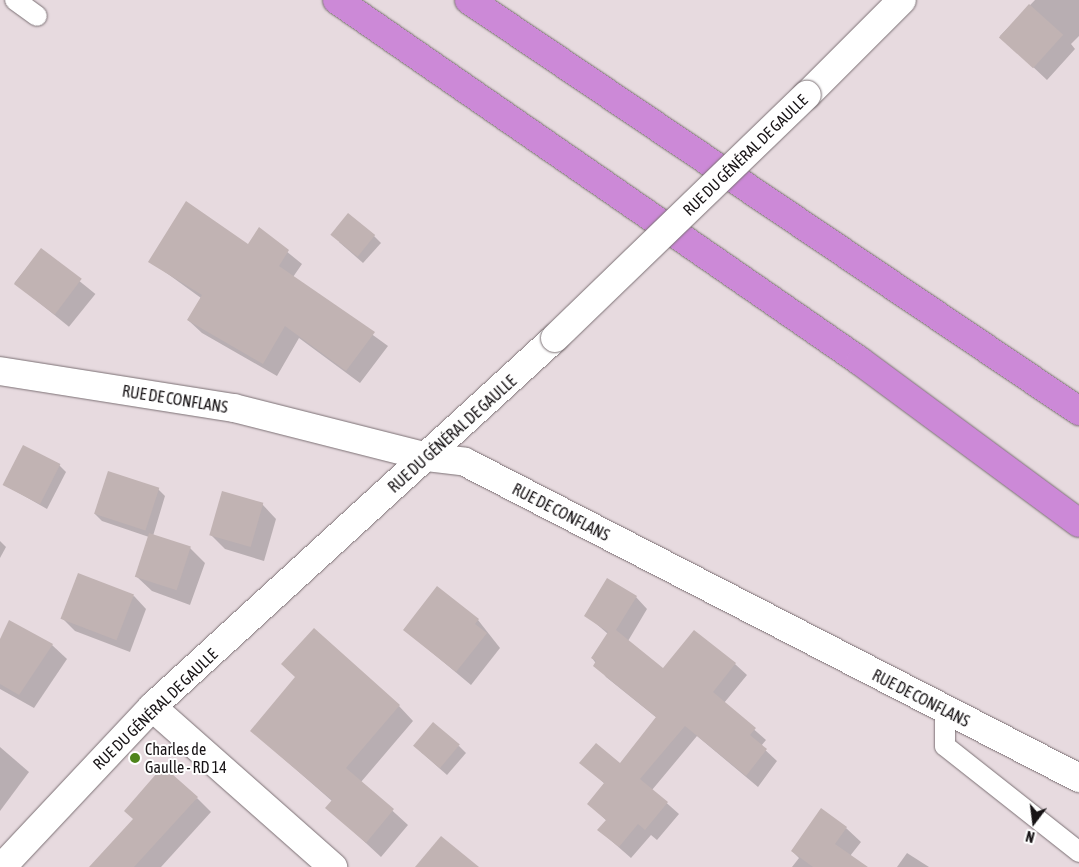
<!DOCTYPE html>
<html>
<head>
<meta charset="utf-8">
<style>
  body { margin:0 }
  #map { position:relative; width:1079px; height:867px; overflow:hidden; background:#e7dadf; font-family:"Asap Condensed",sans-serif }
  div>[style] { position:absolute }
  .shadow>* { inset:0; background:#0003; transform-origin:0 0 }
  .building>* { inset:0; background:#c1b3b3; transform-origin:0 0 }
  .roads { filter:drop-shadow(0 0 1px #7b7074) drop-shadow(0 0 1px #7b7074) }
  .lane>* { height:20px; margin:-10px; padding:0 10px; transform-origin:10px; border-radius:10px; background:#fff }
  .street>* { height:28px; margin:-14px; padding:0 14px; transform-origin:14px; border-radius:14px; background:#fff }
  .secondary>* { height:28px; margin:-14px; padding:0 14px; transform-origin:14px; border-radius:14px; background:#fff }
  .highway>* { height:28px; margin:-14px; padding:0 14px; transform-origin:14px; border-radius:14px; background:#cc89d7 }
  .bridges { filter:drop-shadow(0 0 1px #7b7074) drop-shadow(0 0 1px #7b7074) }
  .secondary-bridge>* { height:28px; margin:-14px; padding:0 14px; transform-origin:14px; border-radius:14px; background:#fff }
  .dots>* { width:14px; height:14px; translate:-50% -50%; box-sizing:border-box; border:2px solid #fff; border-radius:50% }
  span { translate:-50% -50%; white-space:nowrap; text-align:center; line-height:1.15; -webkit-text-stroke:4px #fff; paint-order:stroke }
  .street-label { font-size:16px; color:#171315 }
  .poi-label { font-size:16px; color:#171315 }
  .left { translate:0 -50%; text-align:left }
  .north { position:absolute; left:1009px; top:797px; width:50px; height:50px; -webkit-text-stroke:4px #fff; paint-order:stroke; rotate:195deg; font-size:14px; font-weight:700; line-height:20px; text-align:center; color:#171315 }
  .north::after { content:''; display:block; margin:auto; width:18px; height:22px; background:#171315; clip-path:polygon(50% 0,100% 100%,50% 72%,0 100%) }
</style>
</head>
<body>
<div id="map">
  <div class="shadow">
    <i style="clip-path:polygon(1035px 0,1079px 0,1079px 36px,1071px 44px,1075px 49px,1047px 80px,1000px 36px)"></i>
    <i style="clip-path:polygon(259px 229px,302px 264px,293px 277px,388px 346px,360px 383px,299px 338px,277px 376px,202px 333px,188px 320px,201px 298px,150px 261px,248px 246px)"></i>
    <i style="clip-path:polygon(374px 236px,381px 243px,363px 263px,339px 242px)"></i>
    <i style="left:41px;top:250px;width:70px;height:42px;rotate:39deg"></i>
    <i style="clip-path:polygon(59px 465px,66px 472px,47px 509px,5px 485px)"></i>
    <i style="clip-path:polygon(158px 489px,165px 496px,153px 536px,190px 548px,205px 563px,190px 605px,152px 591px,137px 577px,149px 537px,102px 521px,95px 514px)"></i>
    <i style="clip-path:polygon(262px 504px,276px 519px,264px 561px,225px 549px,210px 534px)"></i>
    <i style="clip-path:polygon(0 541px,6px 547px,0 558px)"></i>
    <i style="clip-path:polygon(438px 588px,478px 620px,500px 648px,471px 685px,405px 630px)"></i>
    <i style="clip-path:polygon(134px 596px,146px 609px,130px 652px,75px 631px,62px 618px)"></i>
    <i style="clip-path:polygon(636px 597px,647px 609px,628px 641px,664px 670px,735px 664px,747px 675px,724px 703px,766px 740px,761px 746px,777px 761px,758px 787px,697px 736px,652px 790px,679px 814px,657px 840px,651px 835px,631px 858px,599px 830px,607px 821px,589px 804px,605px 784px,581px 762px,620px 764px,657px 718px,606px 677px,592px 658px,608px 634px,586px 615px)"></i>
    <i style="clip-path:polygon(0 642px,52px 645px,67px 659px,34px 708px,0 689px)"></i>
    <i style="clip-path:polygon(399px 706px,413px 721px,361px 782px,408px 825px,381px 857px,327px 807px,332px 801px,252px 731px)"></i>
    <i style="clip-path:polygon(459px 746px,466px 753px,447px 775px,421px 752px)"></i>
    <i style="clip-path:polygon(0 747px,29px 772px,0 811px)"></i>
    <i style="clip-path:polygon(197px 798px,211px 812px,161px 867px,91px 867px)"></i>
    <i style="clip-path:polygon(846px 828px,861px 842px,850px 856px,866px 867px,792px 867px,799px 858px,792px 851px)"></i>
    <i style="clip-path:polygon(907px 853px,929px 867px,897px 867px)"></i>
  </div>
  <div class="building">
    <i style="left:1029px;top:4px;width:46px;height:45px;rotate:42deg"></i>
    <i style="clip-path:polygon(186px 201px,248px 244px,259px 227px,289px 250px,279px 266px,375px 332px,346px 371px,285px 326px,263px 364px,187px 320px,202px 295px,148px 262px)"></i>
    <i style="left:348px;top:213px;width:35px;height:28px;rotate:39deg"></i>
    <i style="left:41px;top:248px;width:51px;height:45px;rotate:37deg"></i>
    <i style="left:23px;top:445px;width:42px;height:45px;rotate:27deg"></i>
    <i style="left:108px;top:471px;width:54px;height:45px;rotate:18deg"></i>
    <i style="left:222px;top:491px;width:43px;height:46px;rotate:16deg"></i>
    <i style="left:149px;top:533px;width:44px;height:46px;rotate:18deg"></i>
    <i style="left:78px;top:573px;width:60px;height:49px;rotate:21deg"></i>
    <i style="clip-path:polygon(607px 578px,637px 596px,616px 630px,663px 668px,694px 630px,736px 663px,713px 692px,756px 728px,750px 735px,767px 749px,746px 776px,685px 726px,640px 779px,668px 802px,645px 830px,638px 824px,619px 847px,597px 830px,606px 820px,587px 804px,604px 783px,579px 763px,596px 743px,620px 763px,656px 717px,593px 666px,596px 661px,591px 658px,608px 632px,584px 616px)"></i>
    <i style="clip-path:polygon(437px 586px,479px 619px,475px 624px,487px 633px,456px 672px,403px 630px)"></i>
    <i style="clip-path:polygon(9px 620px,53px 644px,19px 695px,0 684px,0 639px)"></i>
    <i style="clip-path:polygon(314px 628px,400px 705px,346px 768px,394px 809px,366px 843px,325px 808px,332px 800px,250px 731px,295px 677px,281px 664px)"></i>
    <i style="left:433px;top:722px;width:35px;height:31px;rotate:40deg"></i>
    <i style="clip-path:polygon(163px 766px,198px 797px,134px 867px,89px 867px,133px 819px,124px 811px)"></i>
    <i style="clip-path:polygon(821px 808px,847px 827px,835px 844px,868px 867px,813px 867px,791px 851px)"></i>
    <i style="clip-path:polygon(441px 836px,479px 867px,415px 867px)"></i>
  </div>
  <div class="roads">
    <div class="lane">
      <i style="left:15px;top:0;width:27px;rotate:36deg"></i>
      <i style="left:945px;top:711px;width:35px;rotate:90deg"></i>
      <i style="left:945px;top:746px;width:171px;rotate:38.3deg"></i>
    </div>
    <div class="street">
      <i style="left:0;top:371px;width:237px;rotate:9deg"></i>
      <i style="left:234px;top:408px;width:199px;rotate:14.2deg"></i>
      <i style="left:427px;top:457px;width:38px;rotate:7deg"></i>
      <i style="left:465px;top:462px;width:691px;rotate:27.23deg"></i>
      <i style="left:152px;top:707px;width:242px;rotate:41.5deg"></i>
    </div>
    <div class="secondary">
      <i style="left:807px;top:95px;width:134px;rotate:-45deg"></i>
      <i style="left:2px;top:867px;width:219px;rotate:-46.8deg"></i>
      <i style="left:152px;top:707px;width:546px;rotate:-42.48deg"></i>
    </div>
    <div class="highway">
      <i style="left:337px;top:0;width:635px;rotate:34.62deg"></i>
      <i style="left:860px;top:361px;width:272px;rotate:36.5deg"></i>
      <i style="left:469px;top:0;width:736px;rotate:33.97deg"></i>
    </div>
  </div>
  <div class="bridges">
    <div class="secondary-bridge">
      <i style="left:555px;top:338px;width:350px;rotate:-44deg"></i>
    </div>
  </div>
  <div class="dots">
    <i style="left:135px;top:758px;background:#4e841b"></i>
  </div>
  <div class="street-label">
    <span style="left:745px;top:155px;rotate:-44deg">RUE DU GÉNÉRAL DE GAULLE</span>
    <span style="left:175px;top:399px;rotate:9deg">RUE DE CONFLANS</span>
    <span style="left:452px;top:434px;rotate:-42deg">RUE DU GÉNÉRAL DE GAULLE</span>
    <span style="left:561px;top:512px;rotate:27deg">RUE DE CONFLANS</span>
    <span style="left:921px;top:698px;rotate:27deg">RUE DE CONFLANS</span>
    <span style="left:155px;top:709px;rotate:-44deg">RUE DU GÉNÉRAL DE GAULLE</span>
  </div>
  <div class="poi-label">
    <span class="left" style="left:145px;top:758px">Charles de<br>Gaulle - RD 14</span>
  </div>
  <div class="north">N</div>
</div>
</body>
</html>
